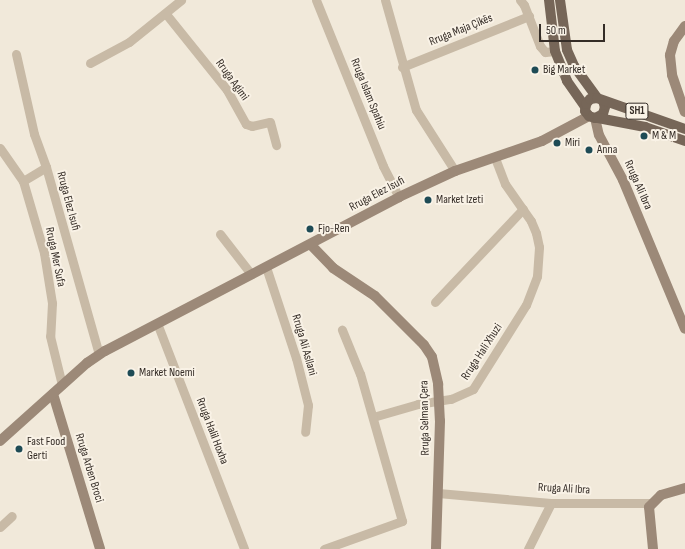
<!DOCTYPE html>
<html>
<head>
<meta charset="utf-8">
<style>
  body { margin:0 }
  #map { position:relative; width:685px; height:549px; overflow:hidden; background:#f1e9da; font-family:"Sofia Sans Condensed",sans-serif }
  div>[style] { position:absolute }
  .street>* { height:9px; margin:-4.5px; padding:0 4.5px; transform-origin:4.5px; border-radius:4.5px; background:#c8baa6 }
  .secondary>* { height:10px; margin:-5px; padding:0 5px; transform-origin:5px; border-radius:5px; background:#9c8978 }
  .primary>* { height:10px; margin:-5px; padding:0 5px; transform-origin:5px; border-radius:5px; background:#766658 }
  .dots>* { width:11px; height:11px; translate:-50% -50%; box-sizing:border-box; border:2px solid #f9f2e6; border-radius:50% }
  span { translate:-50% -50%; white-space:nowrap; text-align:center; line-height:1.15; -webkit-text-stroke:4px #f9f2e6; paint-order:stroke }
  .shield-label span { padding:1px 3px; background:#f9f2e6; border:1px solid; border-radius:3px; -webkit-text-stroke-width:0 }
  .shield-label { font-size:11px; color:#352d27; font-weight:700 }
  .street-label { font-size:12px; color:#352d27 }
  .poi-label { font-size:12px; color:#352d27 }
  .left { translate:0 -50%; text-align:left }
  .scale { position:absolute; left:539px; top:24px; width:66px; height:18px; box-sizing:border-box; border:2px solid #352d27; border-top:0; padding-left:5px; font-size:12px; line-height:14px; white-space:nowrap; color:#352d27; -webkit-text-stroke:3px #f9f2e6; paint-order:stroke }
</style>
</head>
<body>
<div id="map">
  <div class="street">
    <i style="left:316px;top:0;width:179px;rotate:68deg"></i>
    <i style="left:383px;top:166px;width:35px;rotate:63deg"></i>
    <i style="left:385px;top:0;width:114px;rotate:74.3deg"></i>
    <i style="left:416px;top:110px;width:72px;rotate:57.4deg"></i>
    <i style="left:520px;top:0;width:6px;rotate:51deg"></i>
    <i style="left:524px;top:5px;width:44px;rotate:68.7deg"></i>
    <i style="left:540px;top:46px;width:8px;rotate:50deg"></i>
    <i style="left:545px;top:52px;width:10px;rotate:-6deg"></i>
    <i style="left:166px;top:14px;width:97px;rotate:51.2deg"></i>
    <i style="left:227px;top:90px;width:39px;rotate:61deg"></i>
    <i style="left:246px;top:124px;width:6px;rotate:18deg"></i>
    <i style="left:252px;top:126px;width:18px;rotate:-13deg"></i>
    <i style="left:270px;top:122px;width:24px;rotate:75deg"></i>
    <i style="left:16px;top:54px;width:82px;rotate:77.3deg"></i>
    <i style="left:34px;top:134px;width:35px;rotate:70deg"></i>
    <i style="left:46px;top:167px;width:194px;rotate:74.2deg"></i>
    <i style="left:90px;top:63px;width:44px;rotate:-28.3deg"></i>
    <i style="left:129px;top:42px;width:67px;rotate:-38.9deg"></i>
    <i style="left:402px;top:67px;width:137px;rotate:-21.9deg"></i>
    <i style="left:0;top:148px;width:40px;rotate:55.1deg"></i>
    <i style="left:23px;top:181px;width:75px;rotate:73.7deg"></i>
    <i style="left:44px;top:253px;width:51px;rotate:80.9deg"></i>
    <i style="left:52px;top:303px;width:33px;rotate:93deg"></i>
    <i style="left:50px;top:336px;width:50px;rotate:76.2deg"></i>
    <i style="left:23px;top:181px;width:27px;rotate:-31deg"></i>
    <i style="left:220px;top:234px;width:51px;rotate:52.2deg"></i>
    <i style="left:266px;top:267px;width:96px;rotate:71.8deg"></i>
    <i style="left:296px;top:358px;width:49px;rotate:75.7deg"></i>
    <i style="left:308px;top:405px;width:27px;rotate:96deg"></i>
    <i style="left:435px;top:302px;width:128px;rotate:-46.6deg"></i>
    <i style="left:157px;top:323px;width:242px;rotate:68.9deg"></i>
    <i style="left:373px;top:417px;width:47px;rotate:-16.1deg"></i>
    <i style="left:418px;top:404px;width:33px;rotate:-9deg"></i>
    <i style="left:451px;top:399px;width:24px;rotate:-24deg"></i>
    <i style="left:473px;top:389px;width:99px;rotate:-57.8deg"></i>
    <i style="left:526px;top:305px;width:31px;rotate:-69deg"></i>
    <i style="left:537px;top:276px;width:29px;rotate:-86deg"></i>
    <i style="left:539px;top:247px;width:14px;rotate:-102deg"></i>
    <i style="left:536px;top:233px;width:13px;rotate:-113deg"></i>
    <i style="left:531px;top:221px;width:45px;rotate:-125.1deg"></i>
    <i style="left:505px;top:184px;width:28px;rotate:-111deg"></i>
    <i style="left:438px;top:493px;width:113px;rotate:5.1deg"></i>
    <i style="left:551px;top:503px;width:101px"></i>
    <i style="left:0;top:527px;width:16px;rotate:-43deg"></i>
    <i style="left:324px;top:549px;width:83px;rotate:-19.7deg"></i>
    <i style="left:402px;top:521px;width:153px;rotate:-105.9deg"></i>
    <i style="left:360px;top:374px;width:48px;rotate:-112.2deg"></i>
    <i style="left:528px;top:549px;width:51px;rotate:-63.4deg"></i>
  </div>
  <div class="secondary">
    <i style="left:685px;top:26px;width:19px;rotate:126deg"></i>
    <i style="left:674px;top:41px;width:15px;rotate:106deg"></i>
    <i style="left:670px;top:55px;width:20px;rotate:84deg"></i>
    <i style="left:672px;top:75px;width:39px;rotate:71deg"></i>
    <i style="left:595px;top:118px;width:17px;rotate:77deg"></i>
    <i style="left:599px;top:135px;width:51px;rotate:61.9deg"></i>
    <i style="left:623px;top:180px;width:161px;rotate:67.4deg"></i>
    <i style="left:311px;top:245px;width:32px;rotate:46deg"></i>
    <i style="left:333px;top:268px;width:50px;rotate:33.7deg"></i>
    <i style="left:375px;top:296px;width:69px;rotate:45deg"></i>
    <i style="left:424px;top:345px;width:14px;rotate:56deg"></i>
    <i style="left:432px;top:357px;width:28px;rotate:77deg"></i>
    <i style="left:438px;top:384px;width:37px;rotate:87deg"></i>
    <i style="left:440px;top:421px;width:128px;rotate:91.8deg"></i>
    <i style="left:53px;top:394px;width:162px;rotate:73.1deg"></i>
    <i style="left:0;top:441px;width:117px;rotate:-41.9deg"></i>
    <i style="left:87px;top:363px;width:22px;rotate:-34deg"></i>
    <i style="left:105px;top:351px;width:332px;rotate:-27.6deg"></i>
    <i style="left:399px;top:197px;width:62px;rotate:-24.9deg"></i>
    <i style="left:455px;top:171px;width:92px;rotate:-19deg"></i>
    <i style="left:542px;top:141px;width:53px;rotate:-28deg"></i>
    <i style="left:653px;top:549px;width:42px;rotate:-95.4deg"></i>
    <i style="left:649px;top:507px;width:17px;rotate:-45deg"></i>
    <i style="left:661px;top:495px;width:25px;rotate:-16deg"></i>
  </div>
  <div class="primary">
    <i style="left:549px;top:0;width:51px;rotate:83.3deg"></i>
    <i style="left:555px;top:51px;width:32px;rotate:68deg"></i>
    <i style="left:567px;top:81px;width:32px;rotate:55deg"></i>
    <i style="left:560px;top:0;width:50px;rotate:82deg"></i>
    <i style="left:567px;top:50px;width:17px;rotate:66deg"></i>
    <i style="left:574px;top:66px;width:39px;rotate:54deg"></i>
    <i style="left:603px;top:101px;width:6px;rotate:72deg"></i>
    <i style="left:605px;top:107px;width:7px;rotate:106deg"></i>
    <i style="left:603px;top:114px;width:9px;rotate:153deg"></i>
    <i style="left:595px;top:118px;width:6px;rotate:-162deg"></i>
    <i style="left:589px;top:116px;width:6px;rotate:-129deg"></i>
    <i style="left:585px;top:111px;width:7px;rotate:-82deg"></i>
    <i style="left:586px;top:104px;width:6px;rotate:-51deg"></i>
    <i style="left:590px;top:99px;width:7px;rotate:-8deg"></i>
    <i style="left:597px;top:98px;width:93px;rotate:19.4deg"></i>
    <i style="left:598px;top:118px;width:48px;rotate:10.8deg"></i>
    <i style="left:645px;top:127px;width:42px;rotate:19.3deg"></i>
  </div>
  <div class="dots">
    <i style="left:535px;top:70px;background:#1e4b55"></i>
    <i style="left:644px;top:136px;background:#1e4b55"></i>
    <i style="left:557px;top:143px;background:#1e4b55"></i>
    <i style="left:589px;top:150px;background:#1e4b55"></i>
    <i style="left:428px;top:200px;background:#1e4b55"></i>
    <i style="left:310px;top:229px;background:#1e4b55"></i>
    <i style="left:131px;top:373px;background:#1e4b55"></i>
    <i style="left:19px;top:449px;background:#1e4b55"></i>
  </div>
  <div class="shield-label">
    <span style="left:637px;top:111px">SH1</span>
  </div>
  <div class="street-label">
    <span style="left:461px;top:30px;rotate:-22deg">Rruga Maja Çikës</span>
    <span style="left:232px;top:80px;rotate:54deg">Rruga Agimi</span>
    <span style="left:368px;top:94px;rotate:68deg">Rruga Islam Spahiu</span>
    <span style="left:638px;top:185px;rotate:66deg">Rruga Ali Ibra</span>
    <span style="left:377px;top:194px;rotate:-28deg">Rruga Elez Isufi</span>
    <span style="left:68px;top:201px;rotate:75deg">Rruga Elez Isufi</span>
    <span style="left:55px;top:257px;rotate:78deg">Rruga Mer Sufa</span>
    <span style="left:304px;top:345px;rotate:74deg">Rruga Ali Asllani</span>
    <span style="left:482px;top:352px;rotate:-57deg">Rruga Hali Xhuzi</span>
    <span style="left:425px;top:418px;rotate:-91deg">Rruga Selman Çera</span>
    <span style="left:212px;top:431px;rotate:69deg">Rruga Halil Hoxha</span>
    <span style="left:89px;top:468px;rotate:73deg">Rruga Arben Broci</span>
    <span style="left:564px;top:489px;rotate:3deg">Rruga Ali Ibra</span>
  </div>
  <div class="poi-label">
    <span class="left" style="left:543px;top:70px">Big Market</span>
    <span class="left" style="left:652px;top:136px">M &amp; M</span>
    <span class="left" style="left:565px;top:143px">Miri</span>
    <span class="left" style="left:597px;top:150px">Anna</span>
    <span class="left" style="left:436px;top:200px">Market Izeti</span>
    <span class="left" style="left:318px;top:229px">Fjo-Ren</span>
    <span class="left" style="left:139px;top:373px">Market Noemi</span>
    <span class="left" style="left:27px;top:449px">Fast Food<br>Gerti</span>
  </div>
  <div class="scale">50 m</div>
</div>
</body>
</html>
